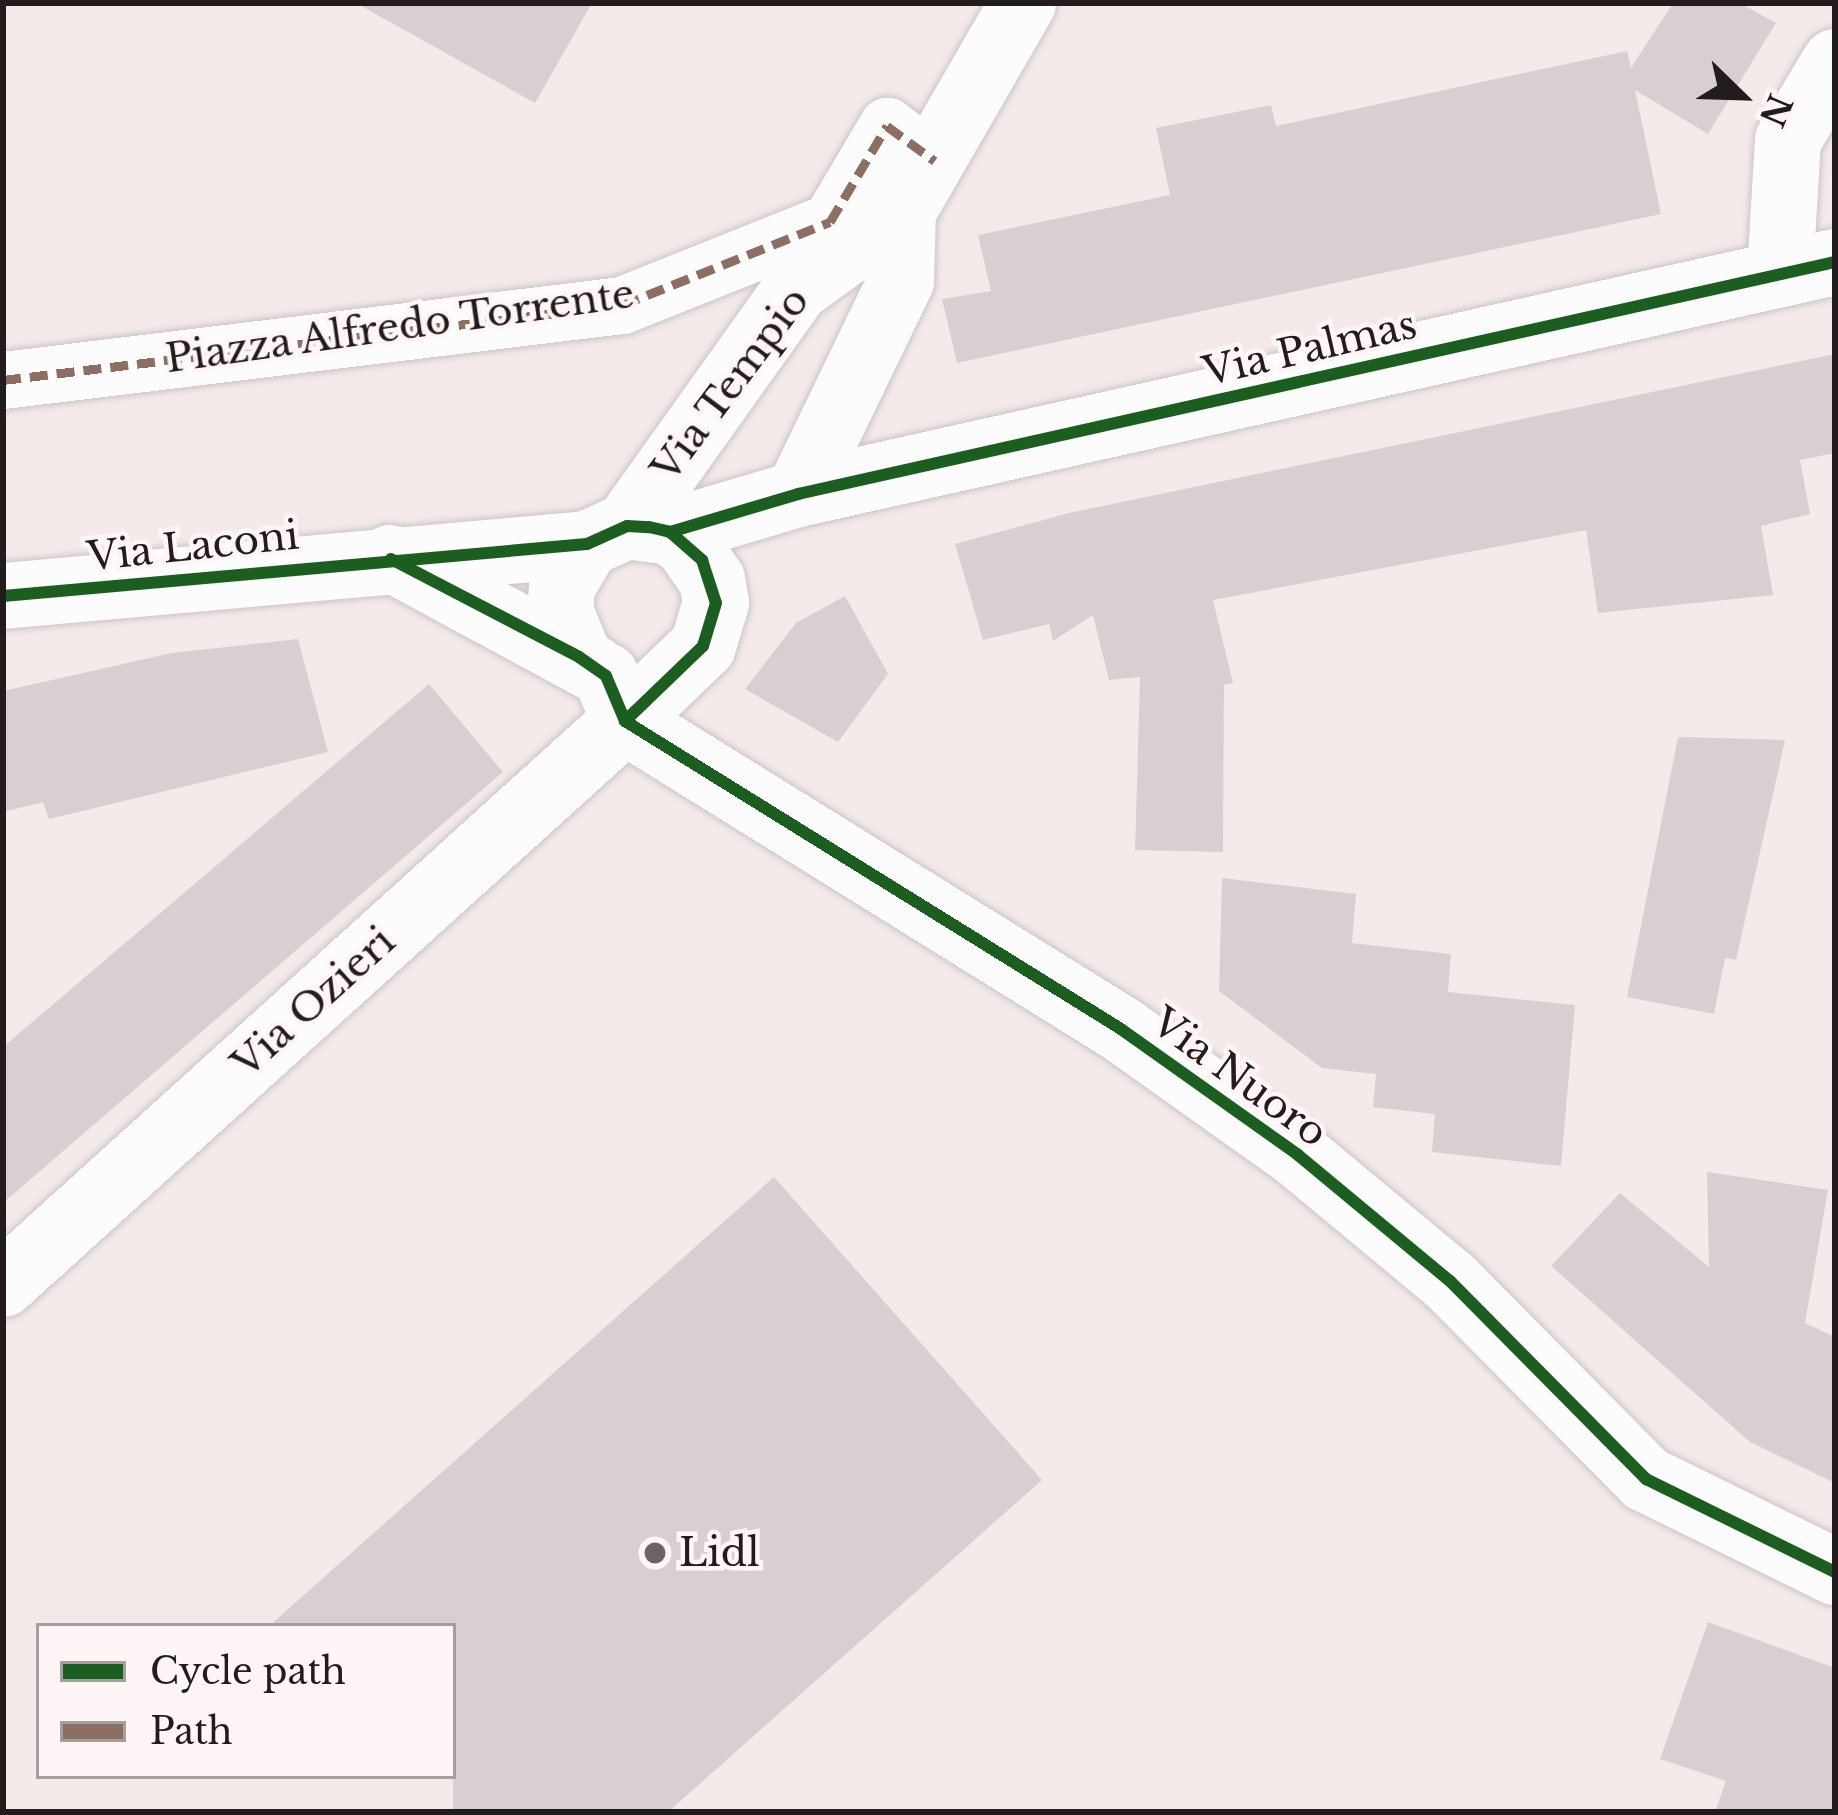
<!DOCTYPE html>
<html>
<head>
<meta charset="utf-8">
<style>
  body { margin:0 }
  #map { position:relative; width:1838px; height:1815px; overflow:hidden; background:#f4eaea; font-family:"Libre Baskerville",serif }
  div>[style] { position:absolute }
  .building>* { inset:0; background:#d8d0d0 }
  .roads { filter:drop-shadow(0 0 3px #cdc5c6) drop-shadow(0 0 3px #cdc5c6) }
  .pedestrian>* { height:57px; margin:-28.5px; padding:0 28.5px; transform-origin:28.5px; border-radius:28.5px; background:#fdfcfc }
  .minor>* { height:66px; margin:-33px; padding:0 33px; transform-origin:33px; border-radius:33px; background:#fdfcfc }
  .tertiary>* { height:66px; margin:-33px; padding:0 33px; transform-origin:33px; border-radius:33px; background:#fdfcfc }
  .quiet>* { height:9px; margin-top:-4.5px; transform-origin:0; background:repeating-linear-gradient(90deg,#8d6e63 0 18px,transparent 0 27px) }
  .cycleway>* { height:12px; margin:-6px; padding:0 6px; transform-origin:6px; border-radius:6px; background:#1b5e20 }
  .dots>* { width:33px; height:33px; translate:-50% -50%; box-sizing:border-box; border:6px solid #fef6f6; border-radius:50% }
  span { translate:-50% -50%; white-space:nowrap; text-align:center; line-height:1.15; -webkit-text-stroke:9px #fef6f6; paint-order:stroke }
  .street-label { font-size:39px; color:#231c1c }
  .poi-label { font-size:39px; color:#231c1c }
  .left { translate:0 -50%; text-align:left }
  .frame { position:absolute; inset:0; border:6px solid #231c1c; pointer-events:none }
  .legend { position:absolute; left:36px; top:1623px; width:420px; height:156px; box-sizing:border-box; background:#fef6f6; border:3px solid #a69f9f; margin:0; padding:15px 21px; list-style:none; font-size:36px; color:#231c1c }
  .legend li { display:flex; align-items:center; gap:24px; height:60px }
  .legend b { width:60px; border:3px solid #a69f9f }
  .north { position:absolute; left:1682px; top:36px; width:120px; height:120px; -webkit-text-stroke:9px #fef6f6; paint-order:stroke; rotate:113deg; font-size:33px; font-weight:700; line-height:48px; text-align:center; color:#231c1c }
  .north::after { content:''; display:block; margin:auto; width:42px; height:54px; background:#231c1c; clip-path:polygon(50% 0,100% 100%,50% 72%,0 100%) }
</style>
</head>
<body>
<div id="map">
  <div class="building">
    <i style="clip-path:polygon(356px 3px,592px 3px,535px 103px)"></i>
    <i style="clip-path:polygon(1673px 3px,1740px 3px,1776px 23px,1708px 134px,1635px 90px,1661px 214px,957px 363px,942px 299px,991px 291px,978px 235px,1170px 195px,1156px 128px,1271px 105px,1276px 126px,1627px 51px,1631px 68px)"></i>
    <i style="clip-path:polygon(1835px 354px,1835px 453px,1800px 460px,1810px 514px,1761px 526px,1773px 595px,1598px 613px,1586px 530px,1213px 600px,1233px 683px,1224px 685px,1223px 852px,1135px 850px,1140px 677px,1109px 680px,1093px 615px,1053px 641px,1049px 624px,983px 640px,955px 544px,1069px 513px)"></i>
    <i style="clip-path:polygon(845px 596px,888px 674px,838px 742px,745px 689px,796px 623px)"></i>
    <i style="clip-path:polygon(298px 639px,328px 752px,49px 819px,43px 802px,3px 812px,3px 691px,172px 653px)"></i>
    <i style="clip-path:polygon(429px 684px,503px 772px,3px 1203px,3px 1047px)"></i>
    <i style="clip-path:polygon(1678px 737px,1785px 740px,1736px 960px,1725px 958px,1714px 1014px,1627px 997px)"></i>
    <i style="clip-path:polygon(1222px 878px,1356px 894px,1352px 943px,1451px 954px,1448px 992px,1575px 1005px,1561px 1166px,1432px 1152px,1435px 1114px,1373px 1107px,1376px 1074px,1322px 1068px,1219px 991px)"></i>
    <i style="clip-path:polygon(1707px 1172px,1828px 1190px,1805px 1323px,1835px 1337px,1835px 1483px,1750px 1442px,1551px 1266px,1620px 1193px,1709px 1267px)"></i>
    <i style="clip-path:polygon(774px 1177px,1042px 1480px,668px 1812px,453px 1812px,453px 1626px,269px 1626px)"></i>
    <i style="clip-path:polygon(1708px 1622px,1835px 1668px,1835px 1812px,1715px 1812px,1726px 1781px,1660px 1759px)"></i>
  </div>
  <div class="roads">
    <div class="pedestrian">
      <i style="left:3px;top:380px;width:624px;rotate:-6.91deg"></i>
      <i style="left:622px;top:305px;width:224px;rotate:-21.8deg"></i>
      <i style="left:830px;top:222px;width:112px;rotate:-59.3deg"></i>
      <i style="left:887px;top:126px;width:59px;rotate:36.1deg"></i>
    </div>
    <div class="minor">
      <i style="left:1780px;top:274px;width:134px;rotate:-86.6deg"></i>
      <i style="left:1788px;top:140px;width:91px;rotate:-58.9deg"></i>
      <i style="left:798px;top:494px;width:237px;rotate:-64.2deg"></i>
      <i style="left:901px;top:281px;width:70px;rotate:-88.4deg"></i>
      <i style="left:627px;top:526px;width:291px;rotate:-54.5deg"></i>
      <i style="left:796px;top:289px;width:132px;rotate:-36.1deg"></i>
      <i style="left:903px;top:211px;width:240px;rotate:-60deg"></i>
      <i style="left:3px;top:1284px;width:839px;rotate:-42.15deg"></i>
      <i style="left:625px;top:721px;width:584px;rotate:31.84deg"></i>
      <i style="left:1121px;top:1029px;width:217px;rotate:35.4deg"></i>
      <i style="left:1298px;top:1155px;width:197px;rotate:39.7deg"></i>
      <i style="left:1450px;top:1281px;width:279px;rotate:45.3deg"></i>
      <i style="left:1646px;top:1479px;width:211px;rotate:26.2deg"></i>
    </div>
    <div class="tertiary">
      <i style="left:670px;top:532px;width:134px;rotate:-16.5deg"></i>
      <i style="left:798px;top:494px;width:1063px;rotate:-12.61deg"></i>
      <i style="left:390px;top:558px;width:230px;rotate:28.4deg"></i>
      <i style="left:3px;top:596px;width:586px;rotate:-5.09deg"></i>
      <i style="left:579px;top:657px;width:50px;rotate:-112.4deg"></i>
      <i style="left:560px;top:611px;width:25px;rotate:-85deg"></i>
      <i style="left:562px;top:586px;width:49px;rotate:-59.2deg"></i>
      <i style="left:587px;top:544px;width:44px;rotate:-24.2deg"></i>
      <i style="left:627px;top:526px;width:43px;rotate:7.9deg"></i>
      <i style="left:670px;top:532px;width:21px;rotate:35deg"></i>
      <i style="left:687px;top:544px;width:44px;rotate:55.2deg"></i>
      <i style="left:712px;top:580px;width:23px;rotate:80deg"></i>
      <i style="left:716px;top:603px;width:45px;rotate:106.8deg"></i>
      <i style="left:703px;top:646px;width:108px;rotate:136.1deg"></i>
      <i style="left:625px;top:721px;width:49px;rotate:-112.9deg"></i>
    </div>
  </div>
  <div class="quiet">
    <i style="left:3px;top:380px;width:624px;rotate:-6.91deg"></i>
    <i style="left:622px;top:305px;width:224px;rotate:-21.8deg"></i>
    <i style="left:830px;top:222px;width:112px;rotate:-59.3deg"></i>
    <i style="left:887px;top:126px;width:59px;rotate:36.1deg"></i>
  </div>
  <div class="cycleway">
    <i style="left:670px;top:532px;width:134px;rotate:-16.5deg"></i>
    <i style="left:798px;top:494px;width:1063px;rotate:-12.61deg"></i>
    <i style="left:391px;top:559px;width:212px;rotate:27.5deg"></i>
    <i style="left:579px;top:657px;width:33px;rotate:35deg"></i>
    <i style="left:606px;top:676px;width:49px;rotate:67.1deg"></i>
    <i style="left:3px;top:596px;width:586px;rotate:-5.09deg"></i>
    <i style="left:587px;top:544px;width:44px;rotate:-24.2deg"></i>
    <i style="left:627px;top:526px;width:22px;rotate:3deg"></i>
    <i style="left:649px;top:527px;width:22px;rotate:13deg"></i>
    <i style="left:670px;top:532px;width:43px;rotate:41.2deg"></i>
    <i style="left:702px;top:560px;width:45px;rotate:72deg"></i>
    <i style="left:716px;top:603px;width:45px;rotate:106.8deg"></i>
    <i style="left:703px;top:646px;width:108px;rotate:136.1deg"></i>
    <i style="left:625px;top:721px;width:584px;rotate:31.84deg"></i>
    <i style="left:1121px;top:1029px;width:217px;rotate:35.4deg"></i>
    <i style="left:1298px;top:1155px;width:197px;rotate:39.7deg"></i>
    <i style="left:1450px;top:1281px;width:279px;rotate:45.3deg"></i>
    <i style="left:1646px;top:1479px;width:211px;rotate:26.2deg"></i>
  </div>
  <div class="dots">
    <i style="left:655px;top:1553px;background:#6c6464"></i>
  </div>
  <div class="street-label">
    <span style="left:400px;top:327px;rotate:-8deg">Piazza Alfredo Torrente</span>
    <span style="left:1310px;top:349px;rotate:-13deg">Via Palmas</span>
    <span style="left:731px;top:385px;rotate:-53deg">Via Tempio</span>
    <span style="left:193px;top:547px;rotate:-6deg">Via Laconi</span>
    <span style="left:314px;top:1003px;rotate:-42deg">Via Ozieri</span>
    <span style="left:1239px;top:1078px;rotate:36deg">Via Nuoro</span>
  </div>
  <div class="poi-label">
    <span class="left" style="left:679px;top:1553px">Lidl</span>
  </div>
  <div class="frame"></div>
  <ul class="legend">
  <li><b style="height:15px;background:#1b5e20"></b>Cycle path</li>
  <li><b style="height:15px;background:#8d6e63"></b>Path</li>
  </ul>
  <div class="north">N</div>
</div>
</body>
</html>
